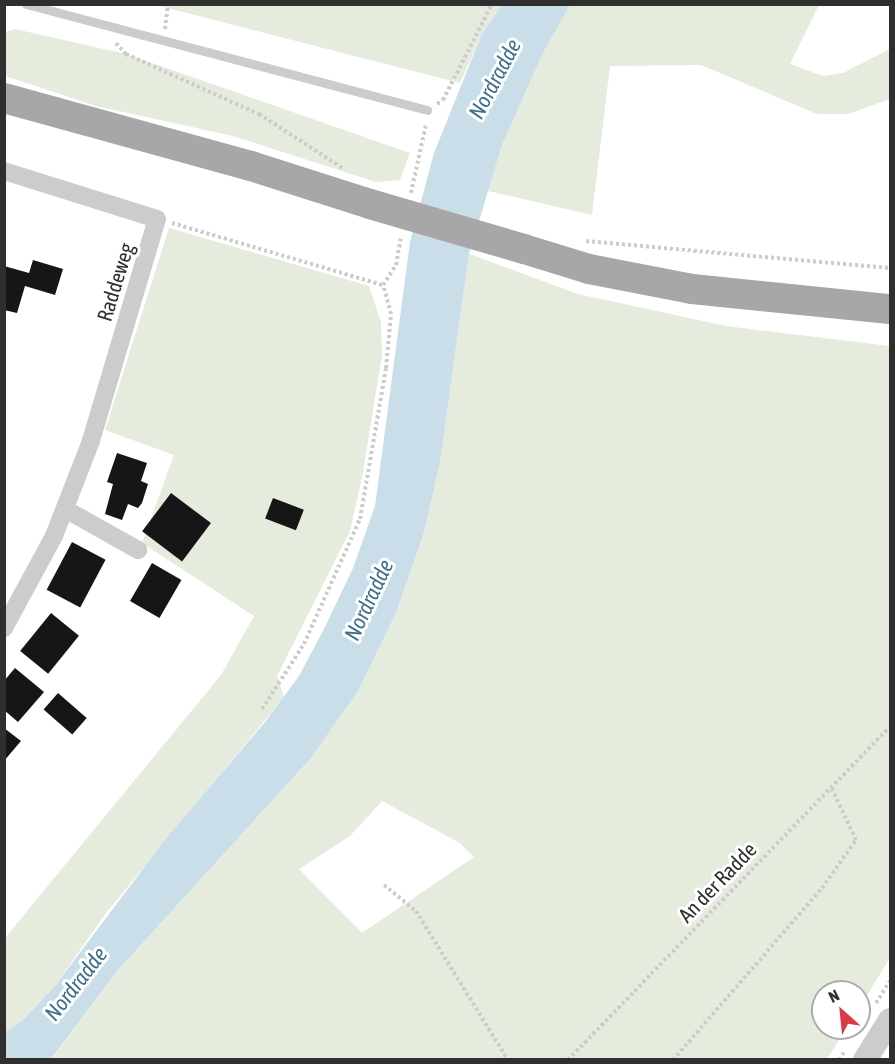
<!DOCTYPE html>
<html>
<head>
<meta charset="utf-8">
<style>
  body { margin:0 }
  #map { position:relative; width:895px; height:1064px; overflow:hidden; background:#fff; font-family:"Asap Condensed",sans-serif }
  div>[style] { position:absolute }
  .green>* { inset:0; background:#e5ebdd }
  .water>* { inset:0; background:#cadeea }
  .building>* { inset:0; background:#161616; transform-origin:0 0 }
  .path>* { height:4px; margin-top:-2px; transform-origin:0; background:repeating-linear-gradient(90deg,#ccc 0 3px,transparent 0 6px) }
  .service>* { height:9px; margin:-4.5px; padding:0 4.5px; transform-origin:4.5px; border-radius:4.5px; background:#ccc }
  .minor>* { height:18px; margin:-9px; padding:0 9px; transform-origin:9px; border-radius:9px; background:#ccc }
  .tertiary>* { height:24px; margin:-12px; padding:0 12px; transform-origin:12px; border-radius:12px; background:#ccc }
  .primary>* { height:30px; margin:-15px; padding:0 15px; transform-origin:15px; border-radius:15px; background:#a7a7a7 }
  .primary-bridge>* { height:30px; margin:-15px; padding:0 15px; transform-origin:15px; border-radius:15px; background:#a7a7a7 }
  span { translate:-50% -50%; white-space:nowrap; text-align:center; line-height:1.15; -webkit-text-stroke:6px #fff; paint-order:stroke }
  .street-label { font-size:21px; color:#2f2f2f }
  .water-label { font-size:22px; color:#416f8c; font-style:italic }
  .frame { position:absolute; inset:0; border:6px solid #2f2f2f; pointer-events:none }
  .north { position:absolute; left:811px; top:980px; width:60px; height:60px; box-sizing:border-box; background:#fff; border:2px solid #acacac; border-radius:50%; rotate:333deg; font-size:16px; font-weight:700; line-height:24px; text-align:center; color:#2f2f2f }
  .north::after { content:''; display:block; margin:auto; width:21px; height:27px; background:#db3b47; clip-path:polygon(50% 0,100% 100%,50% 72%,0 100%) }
</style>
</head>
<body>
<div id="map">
  <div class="green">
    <i style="clip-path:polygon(156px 5px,502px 5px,481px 36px,460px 83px)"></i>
    <i style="clip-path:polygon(570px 5px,819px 5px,790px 64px,823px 76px,843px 73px,890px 49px,890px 99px,848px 114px,817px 114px,701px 65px,610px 66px,592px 215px,488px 191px,502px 145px,543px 53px)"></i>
    <i style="clip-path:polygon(15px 29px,126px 54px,410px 153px,400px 180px,376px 182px,233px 136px,96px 106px,5px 76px,5px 32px)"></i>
    <i style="clip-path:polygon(169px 228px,369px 286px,381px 322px,382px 355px,362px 478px,350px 531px,277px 676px,284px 697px,106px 913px,54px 987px,23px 1020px,5px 1032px,5px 938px,221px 675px,254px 616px,142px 543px,174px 455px,105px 430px)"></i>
    <i style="clip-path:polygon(evenodd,469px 254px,578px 294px,726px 326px,890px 346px,890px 958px,859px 1008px,859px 992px,823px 992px,823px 1028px,847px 1028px,827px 1059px,51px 1060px,118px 970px,311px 758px,358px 691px,396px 613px,423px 536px,440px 463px,469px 254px,382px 801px,460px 843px,474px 857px,362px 933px,299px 869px,350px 836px,382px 801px)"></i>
  </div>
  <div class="water">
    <i style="clip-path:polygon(502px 5px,570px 5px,543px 53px,502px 145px,469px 254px,440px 463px,423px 536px,396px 613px,358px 691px,311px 758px,118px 970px,51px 1059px,5px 1060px,5px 1032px,23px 1020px,54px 987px,164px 841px,265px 722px,299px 676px,325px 627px,353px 568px,375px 506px,410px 242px,434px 153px,481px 36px)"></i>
  </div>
  <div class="building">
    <i style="clip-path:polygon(33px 260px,63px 269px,55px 295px,25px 286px,17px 313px,4px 310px,4px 266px,29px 273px)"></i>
    <i style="clip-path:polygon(117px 453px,147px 463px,141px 481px,148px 484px,142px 503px,138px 508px,128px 504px,122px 520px,105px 514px,113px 484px,107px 482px)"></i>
    <i style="left:171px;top:493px;width:50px;height:48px;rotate:37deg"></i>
    <i style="left:273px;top:498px;width:33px;height:22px;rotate:21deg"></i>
    <i style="left:72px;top:542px;width:38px;height:54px;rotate:28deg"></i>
    <i style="left:152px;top:563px;width:34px;height:44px;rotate:30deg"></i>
    <i style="left:51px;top:613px;width:36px;height:49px;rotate:39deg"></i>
    <i style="clip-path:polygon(15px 668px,44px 692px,18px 722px,4px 710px,4px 681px)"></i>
    <i style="left:58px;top:693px;width:38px;height:22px;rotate:41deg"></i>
    <i style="clip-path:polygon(4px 728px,21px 741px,4px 761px)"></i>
  </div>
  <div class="path">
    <i style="left:165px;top:29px;width:25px;rotate:-83deg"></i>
    <i style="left:116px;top:43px;width:15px;rotate:48deg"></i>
    <i style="left:126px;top:54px;width:146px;rotate:24.3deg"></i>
    <i style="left:259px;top:114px;width:99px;rotate:33deg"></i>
    <i style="left:437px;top:104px;width:7px;rotate:-34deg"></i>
    <i style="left:443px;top:100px;width:108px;rotate:-63deg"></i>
    <i style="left:411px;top:193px;width:71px;rotate:-77.7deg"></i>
    <i style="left:172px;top:223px;width:220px;rotate:16.4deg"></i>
    <i style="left:586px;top:241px;width:305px;rotate:5.1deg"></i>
    <i style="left:262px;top:709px;width:77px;rotate:-57.1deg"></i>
    <i style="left:304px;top:644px;width:137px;rotate:-65.9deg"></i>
    <i style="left:360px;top:519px;width:153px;rotate:-80.2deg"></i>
    <i style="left:386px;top:368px;width:54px;rotate:-84.7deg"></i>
    <i style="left:391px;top:314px;width:30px;rotate:-105deg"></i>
    <i style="left:383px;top:285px;width:24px;rotate:-57deg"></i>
    <i style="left:396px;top:265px;width:27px;rotate:-80deg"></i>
    <i style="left:384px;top:885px;width:41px;rotate:39.1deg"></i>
    <i style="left:416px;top:911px;width:175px;rotate:58.3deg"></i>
    <i style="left:876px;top:1003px;width:26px;rotate:-58deg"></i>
    <i style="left:568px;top:1060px;width:463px;rotate:-46deg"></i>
    <i style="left:673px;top:1060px;width:228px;rotate:-49.1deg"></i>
    <i style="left:822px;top:888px;width:59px;rotate:-54.7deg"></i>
    <i style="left:856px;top:840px;width:59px;rotate:-115.3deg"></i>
    <i style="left:839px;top:1060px;width:9px;rotate:-58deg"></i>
  </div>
  <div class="service">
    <i style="left:26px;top:4px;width:415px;rotate:14.8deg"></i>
  </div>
  <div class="minor">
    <i style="left:4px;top:171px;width:160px;rotate:17.4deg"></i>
    <i style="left:157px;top:219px;width:232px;rotate:106.6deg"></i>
    <i style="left:91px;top:441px;width:102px;rotate:111.3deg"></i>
    <i style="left:54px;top:536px;width:105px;rotate:118.5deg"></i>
    <i style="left:65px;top:509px;width:84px;rotate:29.3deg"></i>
  </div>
  <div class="tertiary">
    <i style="left:865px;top:1060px;width:47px;rotate:-58deg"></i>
  </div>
  <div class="primary">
    <i style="left:4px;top:98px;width:256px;rotate:15.4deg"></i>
    <i style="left:251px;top:166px;width:125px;rotate:17.7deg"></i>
    <i style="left:524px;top:249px;width:68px;rotate:17.1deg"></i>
    <i style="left:589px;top:269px;width:105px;rotate:11deg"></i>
    <i style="left:692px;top:289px;width:199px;rotate:5.8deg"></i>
  </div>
  <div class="primary-bridge">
    <i style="left:370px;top:204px;width:160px;rotate:16.3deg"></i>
  </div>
  <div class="street-label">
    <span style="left:115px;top:282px;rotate:-73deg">Raddeweg</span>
    <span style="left:717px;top:882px;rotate:-46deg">An der Radde</span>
  </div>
  <div class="water-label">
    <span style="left:495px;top:79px;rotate:-62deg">Nordradde</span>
    <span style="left:369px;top:600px;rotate:-65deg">Nordradde</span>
    <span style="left:76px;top:984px;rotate:-52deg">Nordradde</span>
  </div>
  <div class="frame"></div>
  <div class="north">N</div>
</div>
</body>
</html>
